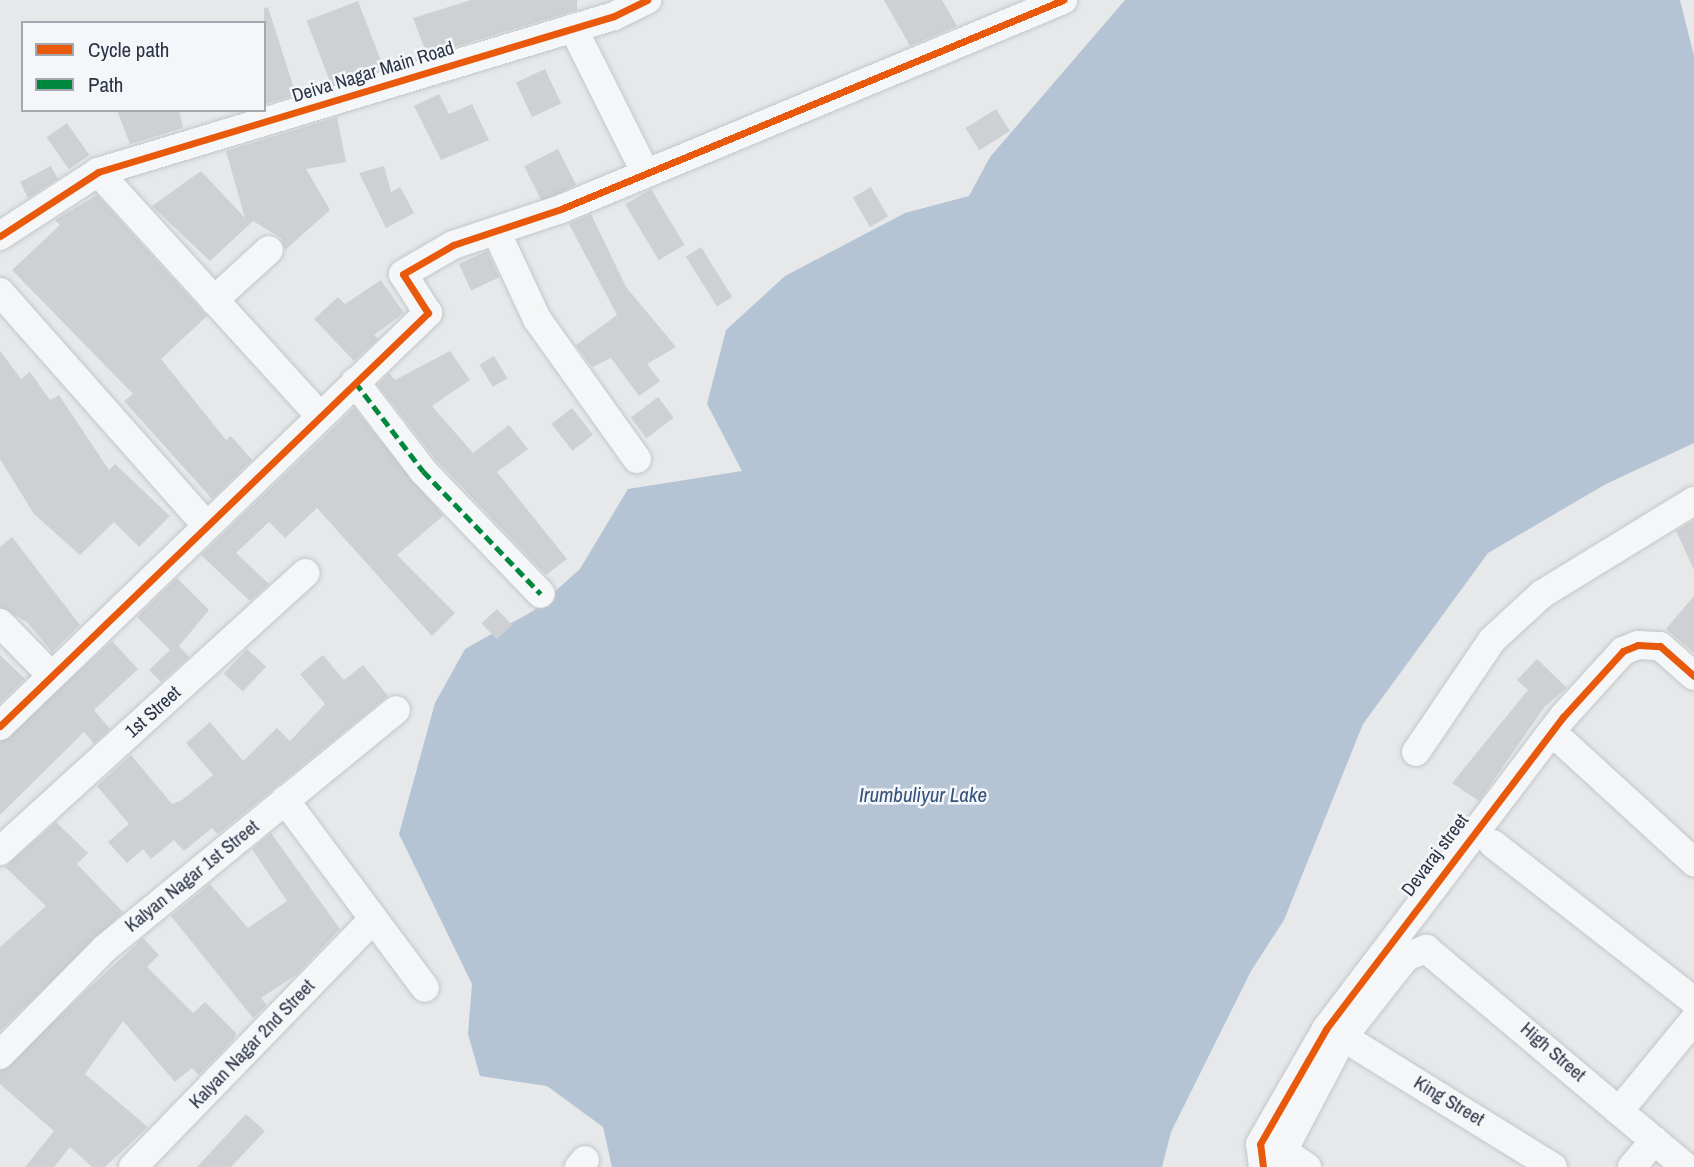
<!DOCTYPE html>
<html>
<head>
<meta charset="utf-8">
<style>
  body { margin:0 }
  #map { position:relative; width:1694px; height:1167px; overflow:hidden; background:#e6e8ea; font-family:"Archivo Narrow",sans-serif }
  div>[style] { position:absolute }
  .water>* { inset:0; background:#b4c4d5 }
  .building>* { inset:0; background:#ced0d3; transform-origin:0 0 }
  .roads { filter:drop-shadow(0 0 2px #c4c6c8) drop-shadow(0 0 2px #c4c6c8) }
  .minor>* { height:28px; margin:-14px; padding:0 14px; transform-origin:14px; border-radius:14px; background:#f5f6f7 }
  .quiet>* { height:5px; margin-top:-2.5px; transform-origin:0; background:repeating-linear-gradient(90deg,#00873e 0 10px,transparent 0 15px) }
  .cycleway>* { height:7px; margin:-3.5px; padding:0 3.5px; transform-origin:3.5px; border-radius:3.5px; background:#e8590c }
  span { translate:-50% -50%; white-space:nowrap; text-align:center; line-height:1.15; -webkit-text-stroke:5px #f4f6f9; paint-order:stroke }
  .street-label { font-size:19px; color:#2b3445 }
  .water-label { font-size:21px; color:#34527a; font-style:italic }
  .legend { position:absolute; left:21px; top:21px; width:245px; height:91px; box-sizing:border-box; background:#f4f6f9; border:2px solid #a4a8b1; margin:0; padding:9px 12px; list-style:none; font-size:21px; color:#2b3445 }
  .legend li { display:flex; align-items:center; gap:14px; height:35px }
  .legend b { width:35px; border:2px solid #a4a8b1 }
</style>
</head>
<body>
<div id="map">
  <div class="water">
    <i style="clip-path:polygon(1125px 0,1680px 0,1694px 56px,1694px 443px,1606px 484px,1488px 553px,1363px 724px,1284px 920px,1251px 971px,1171px 1132px,1162px 1167px,612px 1167px,603px 1127px,547px 1086px,480px 1076px,468px 1034px,472px 984px,399px 834px,435px 703px,465px 649px,533px 611px,580px 569px,628px 489px,742px 471px,707px 404px,726px 330px,785px 276px,905px 213px,969px 196px,990px 157px)"></i>
  </div>
  <div class="building">
    <i style="clip-path:polygon(471px 0,577px 0,577px 10px,427px 55px,413px 18px)"></i>
    <i style="clip-path:polygon(884px 0,942px 0,957px 26px,910px 46px)"></i>
    <i style="left:358px;top:1px;width:72px;height:55px;rotate:69deg"></i>
    <i style="clip-path:polygon(268px 7px,296px 95px,264px 104px,264px 8px)"></i>
    <i style="left:545px;top:69px;width:38px;height:32px;rotate:65deg"></i>
    <i style="clip-path:polygon(439px 94px,449px 114px,472px 104px,489px 140px,441px 160px,414px 106px)"></i>
    <i style="left:996px;top:109px;width:26px;height:36px;rotate:58deg"></i>
    <i style="clip-path:polygon(117px 110px,179px 110px,183px 128px,130px 144px)"></i>
    <i style="clip-path:polygon(337px 117px,346px 162px,306px 169px,330px 210px,285px 250px,281px 238px,253px 221px,210px 261px,152px 206px,201px 171px,245px 218px,226px 151px)"></i>
    <i style="left:67px;top:123px;width:39px;height:25px;rotate:55deg"></i>
    <i style="left:558px;top:149px;width:40px;height:38px;rotate:63deg"></i>
    <i style="clip-path:polygon(51px 166px,58px 179px,28px 198px,20px 182px)"></i>
    <i style="clip-path:polygon(384px 166px,391px 192px,400px 187px,414px 213px,386px 228px,359px 173px)"></i>
    <i style="left:871px;top:187px;width:34px;height:21px;rotate:60deg"></i>
    <i style="left:651px;top:189px;width:65px;height:30px;rotate:59deg"></i>
    <i style="clip-path:polygon(97px 195px,207px 316px,161px 359px,226px 440px,231px 436px,252px 460px,212px 499px,124px 401px,133px 394px,12px 270px,60px 225px,55px 220px)"></i>
    <i style="clip-path:polygon(591px 214px,626px 287px,676px 347px,647px 364px,660px 381px,639px 396px,611px 358px,592px 367px,576px 345px,617px 315px,569px 224px)"></i>
    <i style="left:701px;top:247px;width:59px;height:18px;rotate:58deg"></i>
    <i style="left:487px;top:251px;width:29px;height:31px;rotate:65deg"></i>
    <i style="clip-path:polygon(381px 280px,404px 313px,374px 335px,378px 339px,354px 361px,314px 319px,338px 297px,345px 304px)"></i>
    <i style="clip-path:polygon(0 351px,21px 379px,30px 372px,50px 400px,59px 395px,109px 470px,115px 464px,170px 516px,139px 547px,114px 522px,80px 555px,34px 514px,0 459px)"></i>
    <i style="clip-path:polygon(450px 351px,470px 380px,432px 406px,473px 453px,509px 425px,528px 449px,497px 472px,567px 559px,546px 575px,436px 460px,378px 385px,389px 373px,395px 380px)"></i>
    <i style="left:494px;top:356px;width:26px;height:17px;rotate:59deg"></i>
    <i style="left:658px;top:397px;width:26px;height:34px;rotate:53deg"></i>
    <i style="clip-path:polygon(354px 408px,443px 516px,397px 555px,455px 613px,432px 636px,317px 508px,285px 538px,269px 522px,236px 553px,269px 584px,250px 601px,201px 555px)"></i>
    <i style="left:572px;top:408px;width:34px;height:26px;rotate:52deg"></i>
    <i style="clip-path:polygon(1694px 520px,1694px 570px,1676px 531px)"></i>
    <i style="clip-path:polygon(12px 537px,80px 625px,52px 652px,27px 622px,0 607px,0 547px)"></i>
    <i style="clip-path:polygon(177px 578px,209px 610px,179px 646px,189px 657px,161px 682px,149px 670px,170px 650px,137px 617px)"></i>
    <i style="clip-path:polygon(1694px 596px,1694px 653px,1666px 629px)"></i>
    <i style="left:497px;top:609px;width:22px;height:21px;rotate:47deg"></i>
    <i style="clip-path:polygon(112px 641px,138px 669px,94px 710px,110px 729px,94px 744px,84px 732px,0 815px,0 742px)"></i>
    <i style="left:247px;top:649px;width:26px;height:34px;rotate:43deg"></i>
    <i style="clip-path:polygon(0 655px,25px 679px,0 703px)"></i>
    <i style="clip-path:polygon(323px 655px,344px 680px,363px 665px,388px 696px,218px 834px,212px 828px,184px 851px,174px 840px,151px 859px,143px 849px,127px 863px,108px 842px,129px 824px,97px 786px,131px 755px,172px 804px,182px 800px,213px 775px,186px 743px,210px 722px,243px 761px,277px 728px,290px 741px,325px 704px,300px 674px)"></i>
    <i style="clip-path:polygon(1537px 659px,1567px 688px,1545px 706px,1479px 801px,1452px 783px,1528px 690px,1517px 680px)"></i>
    <i style="clip-path:polygon(56px 822px,88px 853px,77px 864px,123px 912px,0 1031px,0 947px,46px 906px,5px 867px)"></i>
    <i style="clip-path:polygon(271px 833px,340px 929px,296px 975px,261px 998px,267px 1005px,253px 1018px,171px 916px,210px 884px,248px 928px,287px 901px,252px 849px)"></i>
    <i style="clip-path:polygon(143px 938px,159px 955px,147px 967px,193px 1013px,205px 1002px,236px 1033px,234px 1039px,199px 1075px,192px 1068px,175px 1082px,123px 1021px,85px 1074px,148px 1127px,105px 1167px,92px 1167px,70px 1147px,54px 1167px,25px 1167px,54px 1131px,0 1084px,0 1071px)"></i>
    <i style="clip-path:polygon(246px 1114px,265px 1131px,231px 1167px,197px 1167px)"></i>
  </div>
  <div class="roads">
    <div class="minor">
      <i style="left:573px;top:28px;width:161px;rotate:63.4deg"></i>
      <i style="left:98px;top:172px;width:330px;rotate:47.7deg"></i>
      <i style="left:496px;top:231px;width:97px;rotate:65deg"></i>
      <i style="left:537px;top:319px;width:172px;rotate:54.5deg"></i>
      <i style="left:0;top:236px;width:117px;rotate:-33.1deg"></i>
      <i style="left:98px;top:172px;width:539px;rotate:-16.82deg"></i>
      <i style="left:614px;top:16px;width:37px;rotate:-26deg"></i>
      <i style="left:0;top:292px;width:311px;rotate:48.5deg"></i>
      <i style="left:214px;top:300px;width:74px;rotate:-42.3deg"></i>
      <i style="left:355px;top:382px;width:112px;rotate:52.6deg"></i>
      <i style="left:423px;top:471px;width:170px;rotate:46.2deg"></i>
      <i style="left:0;top:623px;width:71px;rotate:45.6deg"></i>
      <i style="left:0;top:726px;width:595px;rotate:-43.98deg"></i>
      <i style="left:428px;top:313px;width:46px;rotate:-122.7deg"></i>
      <i style="left:403px;top:274px;width:58px;rotate:-30.1deg"></i>
      <i style="left:453px;top:245px;width:114px;rotate:-18.4deg"></i>
      <i style="left:561px;top:209px;width:544px;rotate:-22.6deg"></i>
      <i style="left:1552px;top:732px;width:193px;rotate:42.5deg"></i>
      <i style="left:1416px;top:752px;width:135px;rotate:-55.8deg"></i>
      <i style="left:1492px;top:640px;width:68px;rotate:-42.6deg"></i>
      <i style="left:1542px;top:594px;width:178px;rotate:-31.5deg"></i>
      <i style="left:285px;top:800px;width:234px;rotate:53.3deg"></i>
      <i style="left:1493px;top:844px;width:255px;rotate:38deg"></i>
      <i style="left:0;top:851px;width:413px;rotate:-42.3deg"></i>
      <i style="left:1343px;top:1037px;width:247px;rotate:31.8deg"></i>
      <i style="left:0;top:1055px;width:148px;rotate:-45.5deg"></i>
      <i style="left:104px;top:949px;width:377px;rotate:-39.3deg"></i>
      <i style="left:1619px;top:1111px;width:118px;rotate:-50.5deg"></i>
      <i style="left:1283px;top:1151px;width:29px;rotate:34deg"></i>
      <i style="left:133px;top:1167px;width:344px;rotate:-45.9deg"></i>
      <i style="left:579px;top:1167px;width:9px;rotate:-49deg"></i>
      <i style="left:1263px;top:1167px;width:23px;rotate:-97deg"></i>
      <i style="left:1260px;top:1144px;width:133px;rotate:-60.1deg"></i>
      <i style="left:1326px;top:1029px;width:392px;rotate:-52.8deg"></i>
      <i style="left:1563px;top:717px;width:89px;rotate:-47.7deg"></i>
      <i style="left:1623px;top:651px;width:16px;rotate:-22deg"></i>
      <i style="left:1638px;top:645px;width:22px;rotate:3deg"></i>
      <i style="left:1660px;top:646px;width:45px;rotate:41.4deg"></i>
      <i style="left:1264px;top:1167px;width:25px;rotate:-40deg"></i>
      <i style="left:1283px;top:1151px;width:129px;rotate:-62.2deg"></i>
      <i style="left:1343px;top:1037px;width:102px;rotate:-51.8deg"></i>
      <i style="left:1406px;top:957px;width:22px;rotate:-22deg"></i>
      <i style="left:1426px;top:949px;width:339px;rotate:40deg"></i>
      <i style="left:1632px;top:1167px;width:35px;rotate:-50deg"></i>
    </div>
  </div>
  <div class="quiet">
    <i style="left:355px;top:382px;width:112px;rotate:52.6deg"></i>
    <i style="left:423px;top:471px;width:170px;rotate:46.2deg"></i>
  </div>
  <div class="cycleway">
    <i style="left:0;top:236px;width:117px;rotate:-33.1deg"></i>
    <i style="left:98px;top:172px;width:539px;rotate:-16.82deg"></i>
    <i style="left:614px;top:16px;width:37px;rotate:-26deg"></i>
    <i style="left:0;top:726px;width:595px;rotate:-43.98deg"></i>
    <i style="left:428px;top:313px;width:46px;rotate:-122.7deg"></i>
    <i style="left:403px;top:274px;width:58px;rotate:-30.1deg"></i>
    <i style="left:453px;top:245px;width:114px;rotate:-18.4deg"></i>
    <i style="left:561px;top:209px;width:544px;rotate:-22.6deg"></i>
    <i style="left:1263px;top:1167px;width:23px;rotate:-97deg"></i>
    <i style="left:1260px;top:1144px;width:133px;rotate:-60.1deg"></i>
    <i style="left:1326px;top:1029px;width:392px;rotate:-52.8deg"></i>
    <i style="left:1563px;top:717px;width:89px;rotate:-47.7deg"></i>
    <i style="left:1623px;top:651px;width:16px;rotate:-22deg"></i>
    <i style="left:1638px;top:645px;width:22px;rotate:3deg"></i>
    <i style="left:1660px;top:646px;width:45px;rotate:41.4deg"></i>
  </div>
  <div class="street-label">
    <span style="left:373px;top:72px;rotate:-17deg">Deiva Nagar Main Road</span>
    <span style="left:153px;top:712px;rotate:-42deg">1st Street</span>
    <span style="left:1435px;top:855px;rotate:-53deg">Devaraj street</span>
    <span style="left:192px;top:876px;rotate:-39deg">Kalyan Nagar 1st Street</span>
    <span style="left:252px;top:1044px;rotate:-46deg">Kalyan Nagar 2nd Street</span>
    <span style="left:1553px;top:1052px;rotate:41deg">High Street</span>
    <span style="left:1449px;top:1101px;rotate:31deg">King Street</span>
  </div>
  <div class="water-label">
    <span style="left:923px;top:795px">Irumbuliyur Lake</span>
  </div>
  <ul class="legend">
  <li><b style="height:9px;background:#e8590c"></b>Cycle path</li>
  <li><b style="height:9px;background:#00873e"></b>Path</li>
  </ul>
</div>
</body>
</html>
